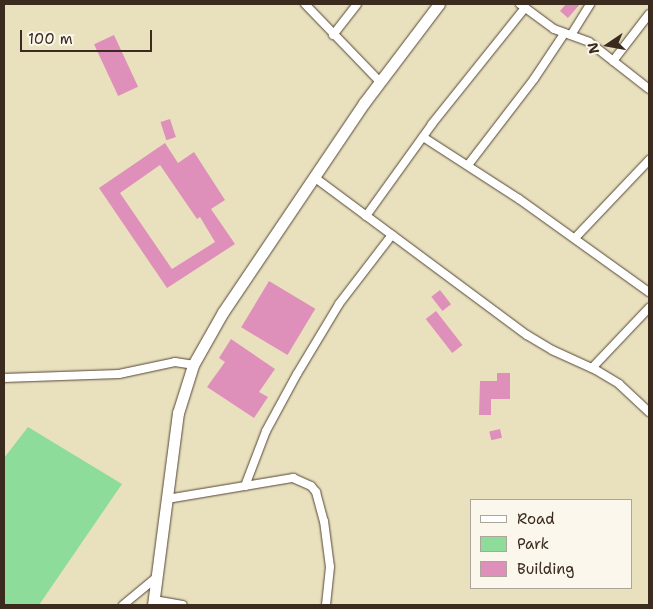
<!DOCTYPE html>
<html>
<head>
<meta charset="utf-8">
<style>
  body { margin:0 }
  #map { position:relative; width:653px; height:609px; overflow:hidden; background:#e9e1be; font-family:"Shantell Sans",sans-serif }
  div>[style] { position:absolute }
  .green>* { inset:0; background:#8edc9a }
  .building>* { inset:0; background:#de90ba; transform-origin:0 0 }
  .roads { filter:drop-shadow(0 0 1px #554536) drop-shadow(0 0 1px #554536) }
  .minor>* { height:8px; margin:-4px; padding:0 4px; transform-origin:4px; border-radius:4px; background:#fff }
  .secondary>* { height:11px; margin:-5.5px; padding:0 5.5px; transform-origin:5.5px; border-radius:5.5px; background:#fff }
  span { translate:-50% -50%; white-space:nowrap; text-align:center; line-height:1.15; -webkit-text-stroke:5px #fbf7ec; paint-order:stroke }
  .frame { position:absolute; inset:0; border:5px solid #3b2a1e; pointer-events:none }
  .legend { position:absolute; left:470px; top:499px; width:162px; height:90px; box-sizing:border-box; background:#fbf7ec; border:1px solid #aea59a; margin:0; padding:6px 9px; list-style:none; font-size:15px; color:#3b2a1e }
  .legend li { display:flex; align-items:center; gap:10px; height:25px }
  .legend b { width:25px; border:1px solid #aea59a }
  .north { position:absolute; left:583px; top:20px; width:50px; height:50px; -webkit-text-stroke:4px #fbf7ec; paint-order:stroke; rotate:258deg; font-size:14px; font-weight:700; line-height:20px; text-align:center; color:#3b2a1e }
  .north::after { content:''; display:block; margin:auto; width:18px; height:22px; background:#3b2a1e; clip-path:polygon(50% 0,100% 100%,50% 72%,0 100%) }
  .scale { position:absolute; left:20px; top:30px; width:132px; height:22px; box-sizing:border-box; border:2px solid #3b2a1e; border-top:0; padding-left:6px; font-size:15px; line-height:18px; white-space:nowrap; color:#3b2a1e; -webkit-text-stroke:4px #fbf7ec; paint-order:stroke }
</style>
</head>
<body>
<div id="map">
  <div class="green">
    <i style="clip-path:polygon(28px 427px,122px 484px,39px 605px,4px 605px,4px 458px)"></i>
  </div>
  <div class="building">
    <i style="clip-path:polygon(566px 4px,580px 4px,568px 18px,560px 11px)"></i>
    <i style="left:114px;top:35px;width:57px;height:22px;rotate:65deg"></i>
    <i style="left:170px;top:119px;width:19px;height:10px;rotate:72deg"></i>
    <i style="clip-path:polygon(evenodd,165px 143px,178px 163px,194px 152px,225px 200px,211px 209px,235px 244px,167px 288px,99px 188px,165px 143px,160px 165px,197px 219px,200px 217px,215px 242px,172px 269px,120px 193px,160px 165px)"></i>
    <i style="left:269px;top:281px;width:54px;height:54px;rotate:31deg"></i>
    <i style="left:440px;top:290px;width:18px;height:11px;rotate:52deg"></i>
    <i style="left:436px;top:311px;width:43px;height:13px;rotate:52deg"></i>
    <i style="clip-path:polygon(231px 339px,275px 369px,259px 392px,268px 397px,254px 418px,207px 387px,225px 362px,219px 358px)"></i>
    <i style="clip-path:polygon(497px 373px,510px 373px,510px 399px,491px 399px,491px 415px,479px 415px,480px 381px,497px 381px)"></i>
    <i style="left:500px;top:429px;width:9px;height:11px;rotate:77deg"></i>
  </div>
  <div class="roads">
    <div class="minor">
      <i style="left:305px;top:4px;width:107px;rotate:46.1deg"></i>
      <i style="left:520px;top:4px;width:42px;rotate:36.3deg"></i>
      <i style="left:554px;top:29px;width:37px;rotate:20deg"></i>
      <i style="left:589px;top:42px;width:76px;rotate:38.1deg"></i>
      <i style="left:333px;top:35px;width:39px;rotate:-52deg"></i>
      <i style="left:571px;top:35px;width:36px;rotate:-58deg"></i>
      <i style="left:613px;top:61px;width:59px;rotate:-52.5deg"></i>
      <i style="left:423px;top:137px;width:114px;rotate:32.9deg"></i>
      <i style="left:519px;top:199px;width:160px;rotate:35.6deg"></i>
      <i style="left:468px;top:165px;width:108px;rotate:-52.5deg"></i>
      <i style="left:534px;top:79px;width:54px;rotate:-56.3deg"></i>
      <i style="left:314px;top:177px;width:265px;rotate:36.6deg"></i>
      <i style="left:527px;top:335px;width:29px;rotate:31deg"></i>
      <i style="left:552px;top:350px;width:48px;rotate:24.4deg"></i>
      <i style="left:596px;top:370px;width:27px;rotate:31deg"></i>
      <i style="left:619px;top:384px;width:41px;rotate:43deg"></i>
      <i style="left:366px;top:216px;width:113px;rotate:-54.3deg"></i>
      <i style="left:432px;top:124px;width:149px;rotate:-51.3deg"></i>
      <i style="left:575px;top:238px;width:108px;rotate:-46.5deg"></i>
      <i style="left:592px;top:368px;width:83px;rotate:-46.5deg"></i>
      <i style="left:4px;top:378px;width:115px;rotate:-2deg"></i>
      <i style="left:119px;top:374px;width:57px;rotate:-12.1deg"></i>
      <i style="left:175px;top:362px;width:18px;rotate:9deg"></i>
      <i style="left:245px;top:486px;width:59px;rotate:-69.1deg"></i>
      <i style="left:266px;top:431px;width:65px;rotate:-61.5deg"></i>
      <i style="left:297px;top:374px;width:82px;rotate:-59deg"></i>
      <i style="left:339px;top:304px;width:87px;rotate:-52.5deg"></i>
      <i style="left:167px;top:499px;width:128px;rotate:-9.5deg"></i>
      <i style="left:293px;top:478px;width:20px;rotate:24deg"></i>
      <i style="left:311px;top:486px;width:8px;rotate:50deg"></i>
      <i style="left:316px;top:492px;width:30px;rotate:75deg"></i>
      <i style="left:324px;top:521px;width:46px;rotate:82.6deg"></i>
      <i style="left:330px;top:567px;width:38px;rotate:96deg"></i>
      <i style="left:154px;top:600px;width:29px;rotate:10deg"></i>
      <i style="left:123px;top:605px;width:45px;rotate:-39.6deg"></i>
    </div>
    <div class="secondary">
      <i style="left:153px;top:605px;width:194px;rotate:-82.6deg"></i>
      <i style="left:178px;top:413px;width:50px;rotate:-72.6deg"></i>
      <i style="left:193px;top:365px;width:61px;rotate:-60.5deg"></i>
      <i style="left:223px;top:312px;width:252px;rotate:-56deg"></i>
      <i style="left:364px;top:103px;width:124px;rotate:-52.9deg"></i>
    </div>
  </div>
  <div class="frame"></div>
  <ul class="legend">
  <li><b style="height:6px;background:#fff"></b>Road</li>
  <li><b style="height:14px;background:#8edc9a"></b>Park</li>
  <li><b style="height:14px;background:#de90ba"></b>Building</li>
  </ul>
  <div class="north">N</div>
  <div class="scale">100 m</div>
</div>
</body>
</html>
